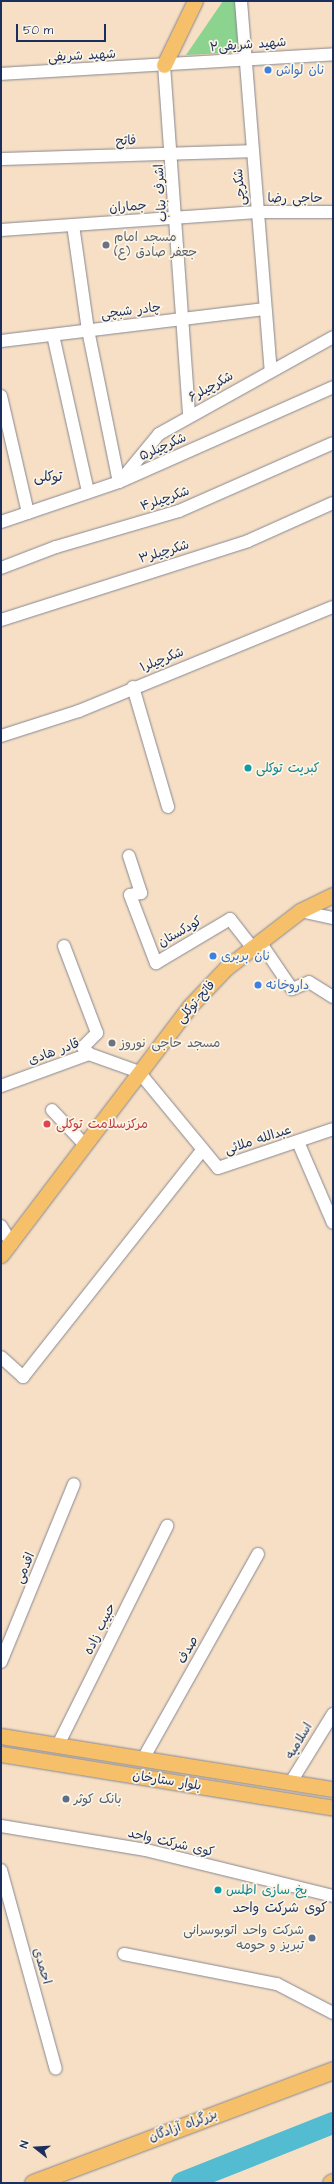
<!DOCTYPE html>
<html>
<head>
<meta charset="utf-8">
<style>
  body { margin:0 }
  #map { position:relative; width:334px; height:2184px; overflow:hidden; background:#f6dfc4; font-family:"Architects Daughter","Playpen Sans Arabic",sans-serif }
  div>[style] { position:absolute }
  .green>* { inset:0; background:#8bd38e }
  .river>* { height:22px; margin:-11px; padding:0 11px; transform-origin:11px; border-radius:11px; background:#53bcd0 }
  .roads { filter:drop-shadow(0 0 1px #888791) drop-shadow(0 0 1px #888791) }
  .minor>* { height:12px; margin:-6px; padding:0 6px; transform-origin:6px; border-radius:6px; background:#fff }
  .major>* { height:15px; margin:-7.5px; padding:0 7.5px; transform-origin:7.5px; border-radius:7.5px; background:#f6c06b }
  .highway>* { height:17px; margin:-8.5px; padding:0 8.5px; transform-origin:8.5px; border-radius:8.5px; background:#f6c06b }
  .dots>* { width:11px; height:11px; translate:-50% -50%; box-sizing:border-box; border:2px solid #fcf5e5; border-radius:50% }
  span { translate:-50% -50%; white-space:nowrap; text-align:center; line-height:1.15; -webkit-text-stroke:3.5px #fcf5e5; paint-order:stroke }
  .street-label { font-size:13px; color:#1b2f5e }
  .shop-label { font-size:13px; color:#366cbe }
  .left { translate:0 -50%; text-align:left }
  .worship-label { font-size:13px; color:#5b616d }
  .culture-label { font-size:13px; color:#0d838f }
  .health-label { font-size:13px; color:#be3a42 }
  .service-label { font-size:13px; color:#4e5e75 }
  .right { translate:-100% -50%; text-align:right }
  .neighbourhood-label { font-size:14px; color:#1b2f5e }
  .frame { position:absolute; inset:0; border:2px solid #1b2f5e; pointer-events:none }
  .north { position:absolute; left:16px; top:2128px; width:40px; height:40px; -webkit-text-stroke:3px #fcf5e5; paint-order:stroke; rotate:287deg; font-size:11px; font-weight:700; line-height:16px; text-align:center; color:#1b2f5e }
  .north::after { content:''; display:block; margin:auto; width:14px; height:18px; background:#1b2f5e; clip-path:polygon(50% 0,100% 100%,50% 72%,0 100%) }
  .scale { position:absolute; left:16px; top:24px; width:90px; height:18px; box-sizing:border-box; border:2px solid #1b2f5e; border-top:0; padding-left:5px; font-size:12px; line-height:14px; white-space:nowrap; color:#1b2f5e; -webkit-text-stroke:3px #fcf5e5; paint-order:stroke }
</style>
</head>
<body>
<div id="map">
  <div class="green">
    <i style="clip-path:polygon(223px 1px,235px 1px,239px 52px,186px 55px)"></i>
  </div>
  <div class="river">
    <i style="left:182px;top:2183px;width:162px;rotate:-21.7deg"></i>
  </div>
  <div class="roads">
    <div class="minor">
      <i style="left:241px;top:1px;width:370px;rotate:85.4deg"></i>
      <i style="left:164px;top:65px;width:351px;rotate:85.9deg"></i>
      <i style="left:1px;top:74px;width:333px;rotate:-3.4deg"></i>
      <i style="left:1px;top:159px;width:250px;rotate:-1.8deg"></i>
      <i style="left:73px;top:225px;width:106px;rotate:81.9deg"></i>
      <i style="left:88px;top:330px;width:155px;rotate:78.5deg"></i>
      <i style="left:1px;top:230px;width:257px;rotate:-4deg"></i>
      <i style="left:257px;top:212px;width:76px"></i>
      <i style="left:53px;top:335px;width:161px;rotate:77.4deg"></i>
      <i style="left:1px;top:341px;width:266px;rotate:-6.9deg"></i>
      <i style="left:1px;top:396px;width:120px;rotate:77deg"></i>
      <i style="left:121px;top:480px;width:60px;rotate:-50.4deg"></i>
      <i style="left:159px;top:434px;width:199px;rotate:-29.1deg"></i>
      <i style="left:1px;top:522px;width:125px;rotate:-18.7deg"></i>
      <i style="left:119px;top:482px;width:234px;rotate:-23.9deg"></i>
      <i style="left:1px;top:568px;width:59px;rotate:-20.9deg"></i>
      <i style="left:56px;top:547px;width:128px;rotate:-16.3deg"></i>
      <i style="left:179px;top:511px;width:168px;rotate:-23.8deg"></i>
      <i style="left:1px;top:620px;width:259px;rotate:-17.7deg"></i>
      <i style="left:248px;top:541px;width:93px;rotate:-24.1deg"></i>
      <i style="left:133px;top:687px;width:125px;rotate:73.7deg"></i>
      <i style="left:1px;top:736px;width:82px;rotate:-17.8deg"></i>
      <i style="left:79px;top:711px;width:274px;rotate:-22.3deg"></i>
      <i style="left:129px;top:856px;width:39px;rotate:72deg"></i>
      <i style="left:141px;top:893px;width:11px;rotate:170deg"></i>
      <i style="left:130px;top:895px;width:73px;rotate:69.1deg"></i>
      <i style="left:156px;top:963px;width:86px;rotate:-30.7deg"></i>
      <i style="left:230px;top:919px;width:36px;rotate:52deg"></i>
      <i style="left:300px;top:911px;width:34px;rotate:12deg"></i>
      <i style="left:260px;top:942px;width:57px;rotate:55.8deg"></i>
      <i style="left:292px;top:989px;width:18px;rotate:-22deg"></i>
      <i style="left:309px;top:982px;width:28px;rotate:32deg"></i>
      <i style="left:64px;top:946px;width:93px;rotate:69.2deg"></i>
      <i style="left:97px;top:1033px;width:20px;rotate:135deg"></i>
      <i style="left:83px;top:1047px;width:9px;rotate:49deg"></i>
      <i style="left:1px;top:1086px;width:94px;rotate:-20deg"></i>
      <i style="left:89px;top:1054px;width:53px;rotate:19.8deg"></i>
      <i style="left:139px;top:1072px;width:124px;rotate:50.5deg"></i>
      <i style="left:218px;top:1168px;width:121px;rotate:-18.7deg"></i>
      <i style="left:52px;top:1110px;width:48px;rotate:46.7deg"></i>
      <i style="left:298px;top:1142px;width:88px;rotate:66.6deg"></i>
      <i style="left:1px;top:1226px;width:21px;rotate:59deg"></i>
      <i style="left:1px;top:1357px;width:30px;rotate:42deg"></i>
      <i style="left:23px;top:1377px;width:290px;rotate:-51.7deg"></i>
      <i style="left:1px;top:1662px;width:192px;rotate:-67.7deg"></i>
      <i style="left:58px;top:1745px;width:245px;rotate:-63.5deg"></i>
      <i style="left:143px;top:1759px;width:235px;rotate:-60.7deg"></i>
      <i style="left:291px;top:1782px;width:80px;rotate:-58.3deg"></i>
      <i style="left:1px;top:1826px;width:147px;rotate:9.4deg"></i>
      <i style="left:146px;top:1850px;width:193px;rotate:13.8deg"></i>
      <i style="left:1px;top:1870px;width:206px;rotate:74.6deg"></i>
      <i style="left:124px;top:1954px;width:156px;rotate:11.1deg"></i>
      <i style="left:277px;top:1984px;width:63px;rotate:27.4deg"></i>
    </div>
    <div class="major">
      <i style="left:164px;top:65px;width:71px;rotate:-64.2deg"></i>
      <i style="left:1px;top:1255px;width:311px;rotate:-52.8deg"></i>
      <i style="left:189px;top:1007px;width:54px;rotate:-46.5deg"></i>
      <i style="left:226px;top:968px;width:93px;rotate:-37.6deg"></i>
      <i style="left:300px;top:911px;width:37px;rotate:-26deg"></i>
      <i style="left:1px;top:1736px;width:336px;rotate:9.1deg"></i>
      <i style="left:1px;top:1754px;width:336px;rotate:9.2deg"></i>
    </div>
    <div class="highway">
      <i style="left:33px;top:2183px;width:321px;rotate:-20.6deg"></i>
      <i style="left:331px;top:2183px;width:2px;rotate:-27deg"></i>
    </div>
  </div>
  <div class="dots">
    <i style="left:268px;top:70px;background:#3f7fe0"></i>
    <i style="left:106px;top:245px;background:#6b7280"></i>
    <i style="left:248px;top:768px;background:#0f9aa8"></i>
    <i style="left:213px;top:956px;background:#3f7fe0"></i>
    <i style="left:258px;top:985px;background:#3f7fe0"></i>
    <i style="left:112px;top:1043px;background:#6b7280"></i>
    <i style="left:47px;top:1124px;background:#e0444e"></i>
    <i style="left:66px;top:1799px;background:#5c6f8a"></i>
    <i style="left:218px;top:1890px;background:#0f9aa8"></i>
    <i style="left:312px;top:1938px;background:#5c6f8a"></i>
  </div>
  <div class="street-label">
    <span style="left:248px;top:45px;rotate:-4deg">شهید شریفی۲</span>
    <span style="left:82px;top:56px;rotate:-3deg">شهید شریفى</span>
    <span style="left:126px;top:141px;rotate:-2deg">فاتح</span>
    <span style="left:240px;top:187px;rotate:-95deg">شکرچی</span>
    <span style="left:161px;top:193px;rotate:-94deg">اشرف بناب</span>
    <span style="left:295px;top:198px">حاجی رضا</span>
    <span style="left:128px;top:207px;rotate:-4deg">جماران</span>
    <span style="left:131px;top:311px;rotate:-7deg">چادر شبچی</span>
    <span style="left:211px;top:387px;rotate:-29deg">شکرچیلر۶</span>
    <span style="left:163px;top:447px;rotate:-24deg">شکرچیلر۵</span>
    <span style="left:165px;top:499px;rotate:-19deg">شکرچیلر۴</span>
    <span style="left:164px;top:552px;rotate:-17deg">شکرچیلر۳</span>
    <span style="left:162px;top:660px;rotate:-22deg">شکرچیلر۱</span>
    <span style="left:180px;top:932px;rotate:-30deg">کودکستان</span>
    <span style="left:196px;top:1002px;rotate:-49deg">فاتح-توکلی</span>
    <span style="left:54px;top:1052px;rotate:-20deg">قادر هادی</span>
    <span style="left:258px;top:1140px;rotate:-18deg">عبدالله ملائی</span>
    <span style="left:25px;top:1568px;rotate:-67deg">اقدمی</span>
    <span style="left:100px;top:1629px;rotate:-64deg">حبیب زاده</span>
    <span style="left:188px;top:1650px;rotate:-61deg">صدف</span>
    <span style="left:299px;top:1741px;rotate:-59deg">اسلامیه</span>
    <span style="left:167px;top:1781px;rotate:9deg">بلوار ستارخان</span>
    <span style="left:171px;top:1843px;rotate:13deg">کوی شرکت واحد</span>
    <span style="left:42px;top:1966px;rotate:74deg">احمدی</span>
    <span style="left:183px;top:2126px;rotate:-20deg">بزرگراه آزادگان</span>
  </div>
  <div class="shop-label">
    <span class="left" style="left:276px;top:70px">نان لواش</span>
    <span class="left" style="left:221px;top:956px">نان بربری</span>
    <span class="left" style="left:266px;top:985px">داروخانه</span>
  </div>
  <div class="worship-label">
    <span class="left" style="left:114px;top:245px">مسجد امام<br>جعفر صادق (ع)</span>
    <span class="left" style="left:120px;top:1043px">مسجد حاجی نوروز</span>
  </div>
  <div class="culture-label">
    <span class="left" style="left:256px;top:768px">کبریت توکلی</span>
    <span class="left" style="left:226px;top:1890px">یخ سازی اطلس</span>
  </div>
  <div class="health-label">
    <span class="left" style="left:56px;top:1124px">مرکزسلامت توکلی</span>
  </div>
  <div class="service-label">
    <span class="left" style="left:74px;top:1799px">بانک کوثر</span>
    <span class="right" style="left:304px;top:1938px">شرکت واحد اتوبوسرانی<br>تبریز و حومه</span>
  </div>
  <div class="neighbourhood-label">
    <span style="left:48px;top:477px">توکلی</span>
    <span style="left:280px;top:1908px">کوی شرکت واحد</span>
  </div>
  <div class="frame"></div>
  <div class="north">N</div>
  <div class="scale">50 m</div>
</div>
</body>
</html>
